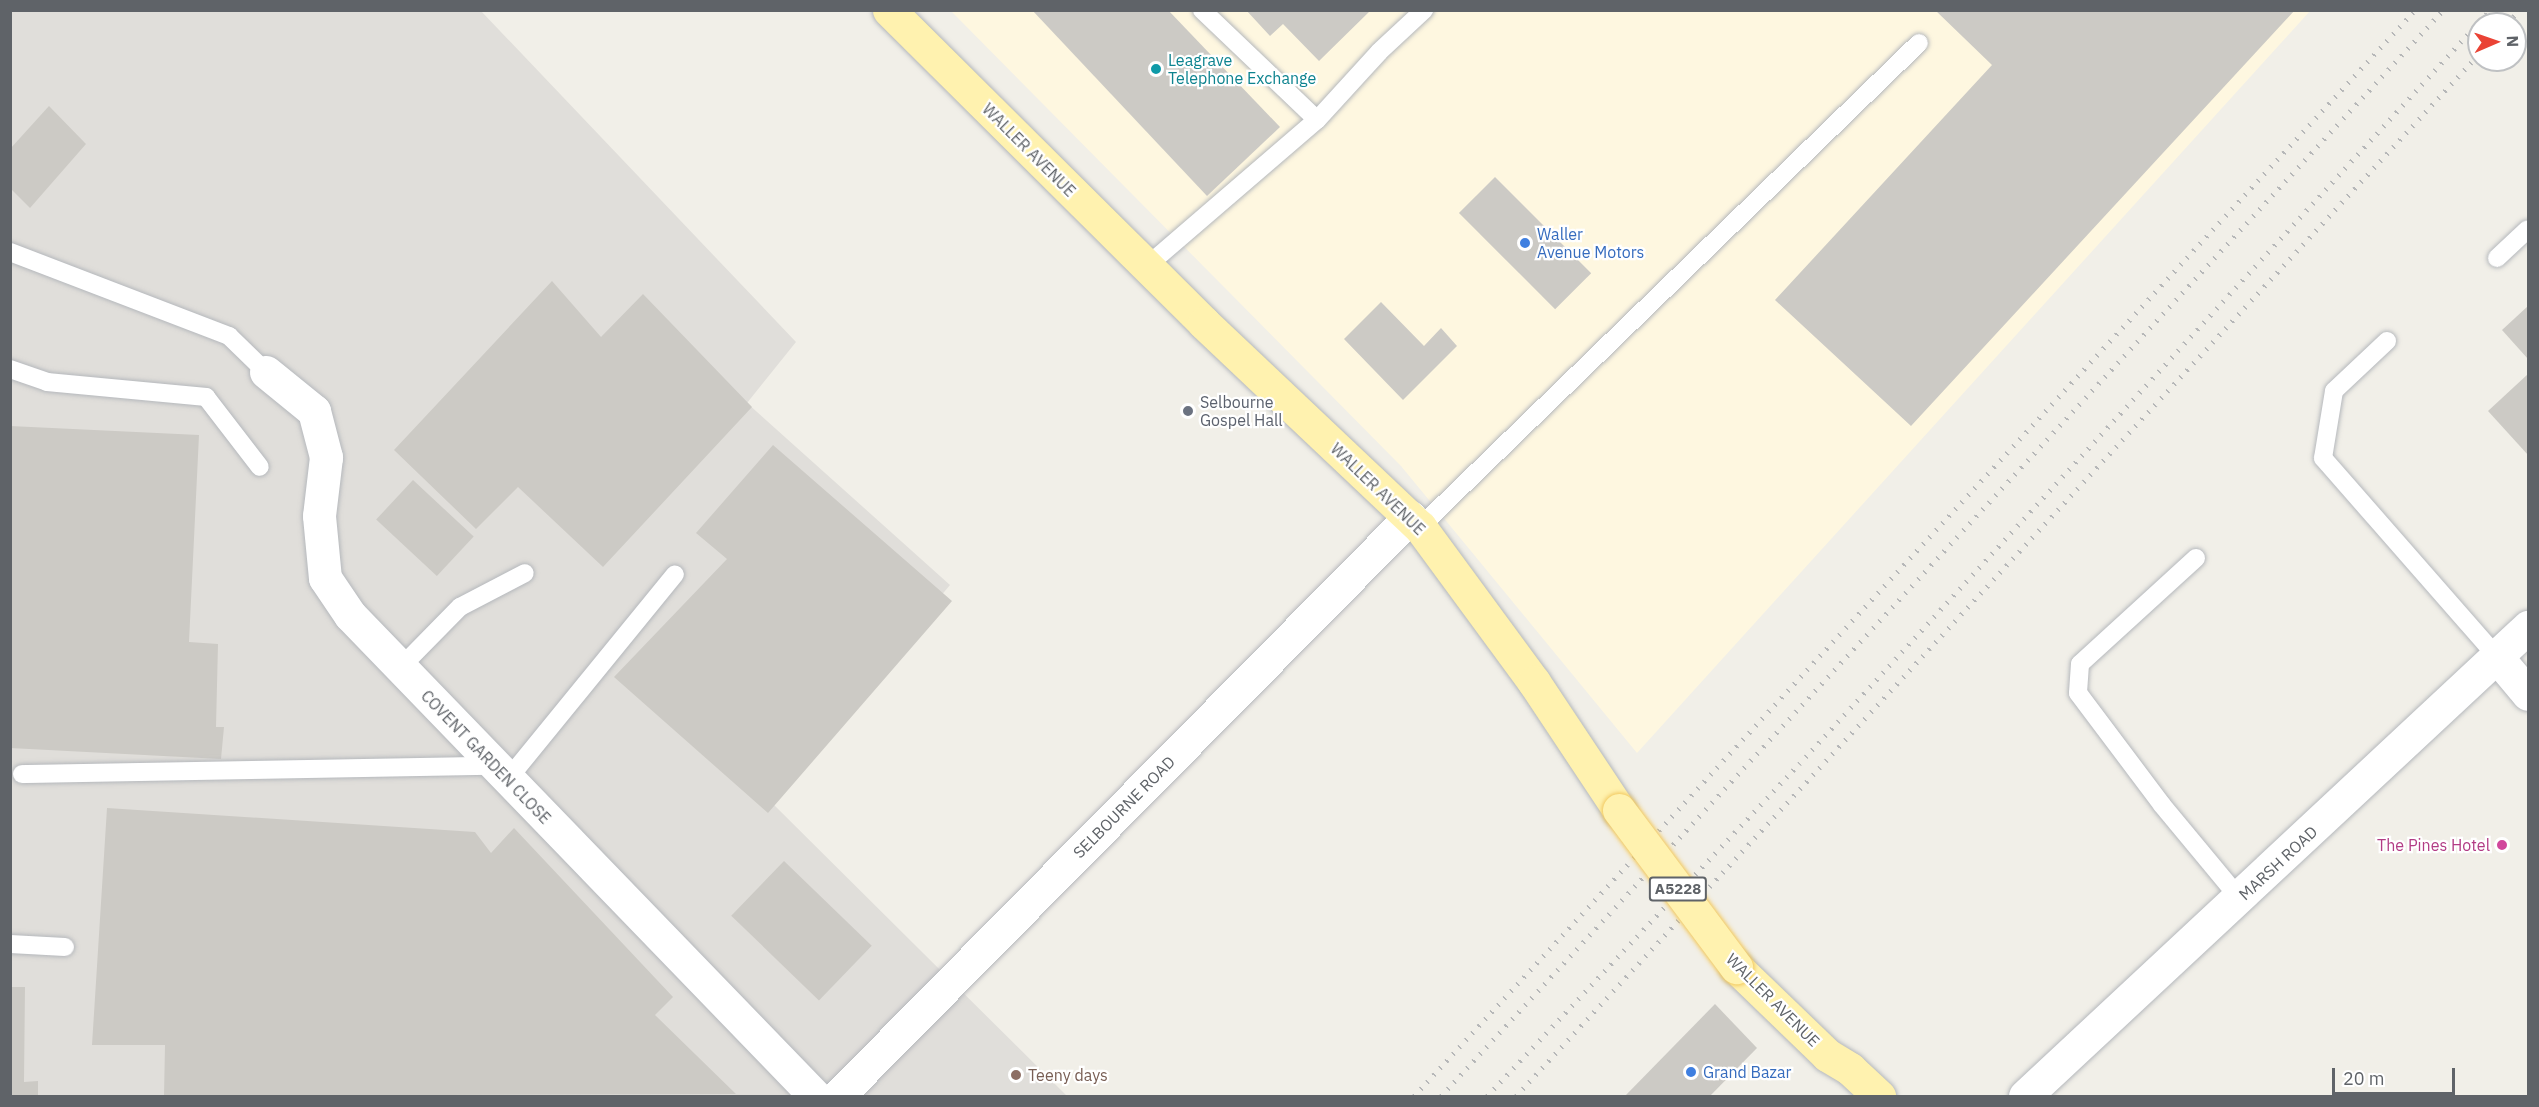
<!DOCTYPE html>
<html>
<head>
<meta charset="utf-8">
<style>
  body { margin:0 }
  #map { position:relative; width:2539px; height:1107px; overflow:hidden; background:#f1efe8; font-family:"IBM Plex Sans",sans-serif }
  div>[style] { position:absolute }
  .commercial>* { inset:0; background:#fef7e0 }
  .industrial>* { inset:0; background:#e0deda }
  .building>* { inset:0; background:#cccac5; transform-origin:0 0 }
  .roads { filter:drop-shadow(0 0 2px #b5b8bc) drop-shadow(0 0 2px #b5b8bc) }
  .lane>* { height:18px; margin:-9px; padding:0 9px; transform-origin:9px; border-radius:9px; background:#fff }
  .street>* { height:33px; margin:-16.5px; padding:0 16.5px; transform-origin:16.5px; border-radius:16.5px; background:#fff }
  .secondary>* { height:33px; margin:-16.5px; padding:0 16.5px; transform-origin:16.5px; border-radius:16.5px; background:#fff }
  .primary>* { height:33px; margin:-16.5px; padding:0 16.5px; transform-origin:16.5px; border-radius:16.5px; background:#fff2af }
  .rail>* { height:4.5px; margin-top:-2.25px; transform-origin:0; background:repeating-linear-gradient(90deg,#b6b7b8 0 1.5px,transparent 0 9.5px) }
  .bridges { filter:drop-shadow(0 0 2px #f2c960) drop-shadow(0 0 2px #f2c960) }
  .primary-bridge>* { height:33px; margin:-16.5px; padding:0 16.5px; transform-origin:16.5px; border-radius:16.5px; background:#fff2af }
  .dots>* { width:16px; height:16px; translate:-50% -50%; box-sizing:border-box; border:3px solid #fff; border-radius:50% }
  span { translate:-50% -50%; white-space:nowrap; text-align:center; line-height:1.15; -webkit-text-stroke:4.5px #fff; paint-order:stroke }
  .shield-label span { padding:2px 4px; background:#fff; border:2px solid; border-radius:4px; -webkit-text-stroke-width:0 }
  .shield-label { font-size:15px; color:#5f6368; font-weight:700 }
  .culture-label { font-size:16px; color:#0d838f }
  .left { translate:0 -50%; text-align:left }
  .street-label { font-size:16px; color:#5f6368 }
  .shop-label { font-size:16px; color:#366cbe }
  .worship-label { font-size:16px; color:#5b616d }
  .hotel-label { font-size:16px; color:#b23c85 }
  .right { translate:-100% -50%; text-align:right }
  .education-label { font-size:16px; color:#785e54 }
  .frame { position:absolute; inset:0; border:12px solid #5f6368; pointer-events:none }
  .north { position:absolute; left:2467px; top:12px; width:60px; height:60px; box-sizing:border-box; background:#fff; border:2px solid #bfc1c3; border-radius:50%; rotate:88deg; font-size:16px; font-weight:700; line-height:24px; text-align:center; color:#5f6368 }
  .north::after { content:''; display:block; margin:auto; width:21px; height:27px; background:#ea4335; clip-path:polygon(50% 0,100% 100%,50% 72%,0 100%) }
  .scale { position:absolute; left:2332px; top:1068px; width:123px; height:27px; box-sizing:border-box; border:3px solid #5f6368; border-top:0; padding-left:8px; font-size:18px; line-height:21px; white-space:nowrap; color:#5f6368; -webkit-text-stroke:4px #fff; paint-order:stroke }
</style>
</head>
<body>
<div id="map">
  <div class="commercial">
    <i style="clip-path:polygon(951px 11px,2310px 11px,1637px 753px,1401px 466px)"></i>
  </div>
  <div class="industrial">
    <i style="clip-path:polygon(295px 10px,481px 11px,796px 342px,747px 403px,950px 585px,769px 800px,1067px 1096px,11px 1096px,10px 11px)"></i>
  </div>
  <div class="building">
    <i style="clip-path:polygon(1032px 10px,1168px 10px,1280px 127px,1207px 196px)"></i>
    <i style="clip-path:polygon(1246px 10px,1371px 10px,1319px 61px,1283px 24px,1270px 36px)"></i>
    <i style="clip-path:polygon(1935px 10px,2295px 10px,1911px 426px,1775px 300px,1992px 65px)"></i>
    <i style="clip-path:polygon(49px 106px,86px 144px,30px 208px,10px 188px,10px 149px)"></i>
    <i style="left:1495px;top:177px;width:136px;height:51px;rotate:45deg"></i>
    <i style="clip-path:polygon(552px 281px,601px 337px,643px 294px,752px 407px,603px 567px,518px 487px,476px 529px,394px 450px)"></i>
    <i style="clip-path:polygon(1381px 302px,1424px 346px,1441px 328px,1457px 346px,1403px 400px,1344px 339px)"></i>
    <i style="clip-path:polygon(2528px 306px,2528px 359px,2502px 330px)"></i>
    <i style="clip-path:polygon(2528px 374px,2528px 455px,2488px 411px)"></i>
    <i style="clip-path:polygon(10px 426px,199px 435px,189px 642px,218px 644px,216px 727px,224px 727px,221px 759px,10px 748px)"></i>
    <i style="clip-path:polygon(773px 445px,952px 601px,768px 813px,614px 677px,727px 559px,696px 533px)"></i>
    <i style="left:413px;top:480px;width:83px;height:54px;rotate:43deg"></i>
    <i style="clip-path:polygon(107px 808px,475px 832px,491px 853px,514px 828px,673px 997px,655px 1015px,736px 1094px,164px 1096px,165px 1045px,92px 1045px)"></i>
    <i style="left:784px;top:861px;width:122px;height:76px;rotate:44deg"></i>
    <i style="clip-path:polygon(10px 987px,25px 987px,24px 1082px,38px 1081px,38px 1096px,10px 1096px)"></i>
    <i style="clip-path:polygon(1715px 1004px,1757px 1048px,1710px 1096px,1625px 1096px)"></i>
  </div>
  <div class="roads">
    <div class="lane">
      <i style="left:1202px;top:10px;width:159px;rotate:43.7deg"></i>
      <i style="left:10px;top:252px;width:235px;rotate:21deg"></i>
      <i style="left:229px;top:336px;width:52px;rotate:44.2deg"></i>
      <i style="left:2497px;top:258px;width:42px;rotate:-43.1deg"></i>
      <i style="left:1147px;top:266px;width:224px;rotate:-40.7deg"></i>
      <i style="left:1317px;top:120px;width:92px;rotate:-47.6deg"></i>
      <i style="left:1379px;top:52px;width:62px;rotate:-43deg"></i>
      <i style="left:2387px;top:341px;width:73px;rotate:136.7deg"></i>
      <i style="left:2334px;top:391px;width:68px;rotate:99.3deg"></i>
      <i style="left:2323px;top:458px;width:264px;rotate:48.8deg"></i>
      <i style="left:10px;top:369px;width:39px;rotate:19deg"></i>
      <i style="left:47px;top:382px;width:160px;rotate:5.4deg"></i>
      <i style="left:206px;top:397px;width:88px;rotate:52.4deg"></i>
      <i style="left:1420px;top:527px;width:695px;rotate:-44.13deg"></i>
      <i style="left:2196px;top:558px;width:157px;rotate:137.6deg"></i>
      <i style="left:2080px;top:664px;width:29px;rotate:94deg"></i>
      <i style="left:2078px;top:693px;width:140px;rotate:53.1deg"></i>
      <i style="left:2162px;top:805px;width:122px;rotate:50.3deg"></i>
      <i style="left:400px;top:668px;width:86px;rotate:-45.5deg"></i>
      <i style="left:460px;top:607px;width:73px;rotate:-27.6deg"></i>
      <i style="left:22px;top:774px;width:473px;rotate:-1deg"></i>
      <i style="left:508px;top:779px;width:264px;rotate:-50.8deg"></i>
      <i style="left:10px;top:944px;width:55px;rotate:3.1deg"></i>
    </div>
    <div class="street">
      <i style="left:266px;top:372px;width:62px;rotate:39.1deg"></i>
      <i style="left:314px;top:411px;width:48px;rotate:75.4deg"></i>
      <i style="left:326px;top:457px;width:59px;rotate:96.8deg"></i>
      <i style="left:319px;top:516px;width:62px;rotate:84.5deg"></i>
      <i style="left:325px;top:578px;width:45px;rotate:56deg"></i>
      <i style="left:350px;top:615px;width:669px;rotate:45.97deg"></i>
      <i style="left:2497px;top:657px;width:48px;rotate:50deg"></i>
      <i style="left:838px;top:1096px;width:814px;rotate:-45.35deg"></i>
    </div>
    <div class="secondary">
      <i style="left:2025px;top:1096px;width:688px;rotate:-43deg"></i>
    </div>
    <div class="primary">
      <i style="left:889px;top:10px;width:444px;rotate:44.8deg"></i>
      <i style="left:1204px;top:323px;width:297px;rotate:43.4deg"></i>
      <i style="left:1420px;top:527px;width:192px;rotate:53.7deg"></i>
      <i style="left:1534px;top:682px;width:154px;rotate:56.4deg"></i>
      <i style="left:1736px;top:967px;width:127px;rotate:44deg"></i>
      <i style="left:1827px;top:1055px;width:27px;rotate:31deg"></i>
      <i style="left:1850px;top:1069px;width:40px;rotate:43deg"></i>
    </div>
  </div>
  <div class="rail">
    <i style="left:2507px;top:24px;width:18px;rotate:-49deg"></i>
    <i style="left:1414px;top:1096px;width:1477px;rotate:-47.33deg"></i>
    <i style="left:1441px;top:1096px;width:1478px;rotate:-47.3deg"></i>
    <i style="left:1487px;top:1096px;width:456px;rotate:-46.8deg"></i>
    <i style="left:1799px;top:764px;width:1023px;rotate:-47.5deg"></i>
    <i style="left:1516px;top:1096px;width:1419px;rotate:-47.26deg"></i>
  </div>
  <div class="bridges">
    <div class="primary-bridge">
      <i style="left:1619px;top:810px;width:196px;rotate:53.3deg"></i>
    </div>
  </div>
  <div class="dots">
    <i style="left:1156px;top:69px;background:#0f9aa8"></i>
    <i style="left:1525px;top:243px;background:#3f7fe0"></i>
    <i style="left:1188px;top:411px;background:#6b7280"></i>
    <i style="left:2502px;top:845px;background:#d1479c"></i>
    <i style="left:1691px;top:1072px;background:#3f7fe0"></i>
    <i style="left:1016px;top:1075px;background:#8d6e63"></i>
  </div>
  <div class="shield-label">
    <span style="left:1678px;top:889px">A5228</span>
  </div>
  <div class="culture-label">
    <span class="left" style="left:1168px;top:69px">Leagrave<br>Telephone Exchange</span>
  </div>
  <div class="street-label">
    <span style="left:1029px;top:150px;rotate:45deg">WALLER AVENUE</span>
    <span style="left:1378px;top:489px;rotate:44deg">WALLER AVENUE</span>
    <span style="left:486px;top:757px;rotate:46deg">COVENT GARDEN CLOSE</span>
    <span style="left:1124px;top:807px;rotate:-45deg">SELBOURNE ROAD</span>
    <span style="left:2278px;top:863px;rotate:-43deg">MARSH ROAD</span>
    <span style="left:1773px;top:1000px;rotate:45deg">WALLER AVENUE</span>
  </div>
  <div class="shop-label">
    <span class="left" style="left:1537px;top:243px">Waller<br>Avenue Motors</span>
    <span class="left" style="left:1703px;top:1072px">Grand Bazar</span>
  </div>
  <div class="worship-label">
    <span class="left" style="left:1200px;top:411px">Selbourne<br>Gospel Hall</span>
  </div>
  <div class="hotel-label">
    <span class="right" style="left:2490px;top:845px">The Pines Hotel</span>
  </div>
  <div class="education-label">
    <span class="left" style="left:1028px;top:1075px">Teeny days</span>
  </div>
  <div class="frame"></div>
  <div class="north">N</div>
  <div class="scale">20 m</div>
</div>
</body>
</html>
